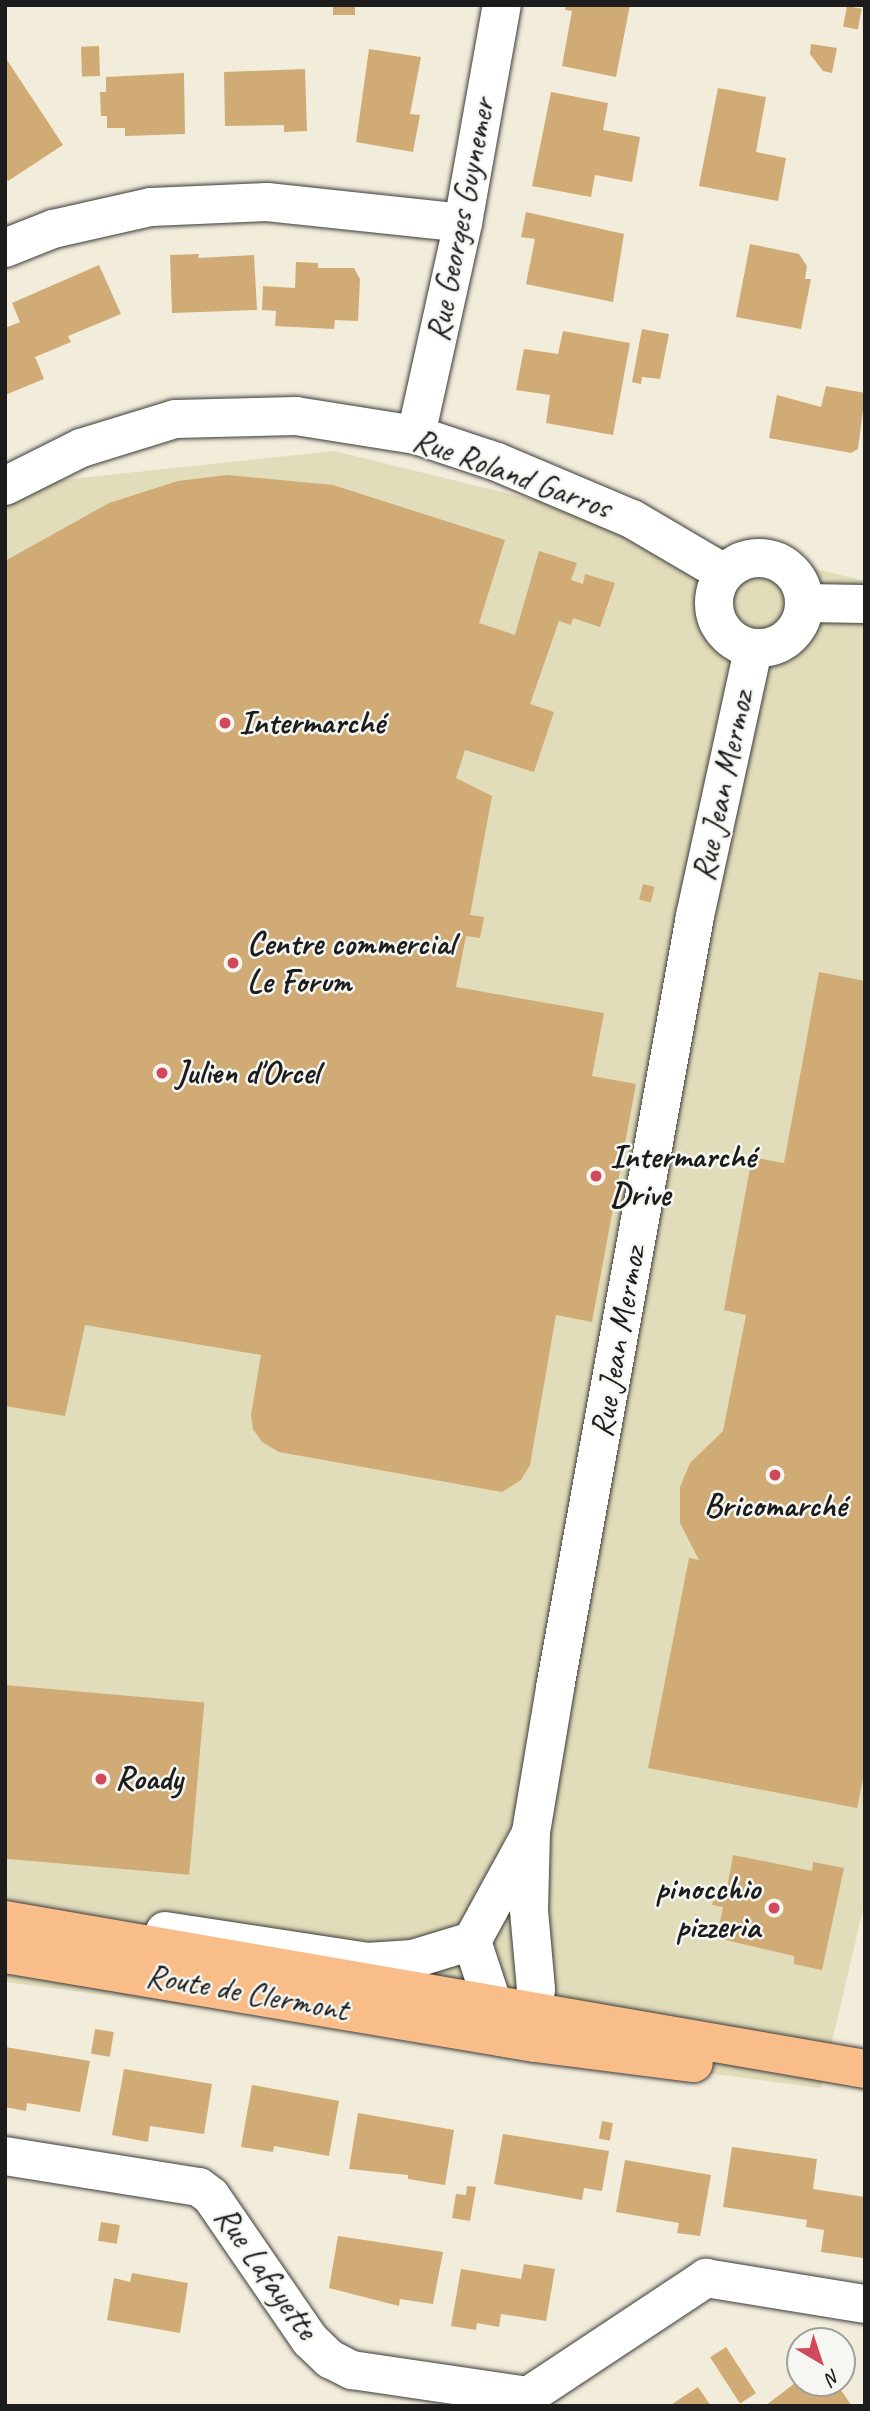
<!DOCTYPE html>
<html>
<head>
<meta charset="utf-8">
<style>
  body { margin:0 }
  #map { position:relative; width:870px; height:2411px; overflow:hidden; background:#f2ecdb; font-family:Caveat,sans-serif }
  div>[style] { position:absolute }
  .built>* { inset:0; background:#e1dcba }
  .building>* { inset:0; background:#d1ab75; transform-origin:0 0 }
  .roads { filter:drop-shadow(0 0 2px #3c3b39) drop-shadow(0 0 2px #3c3b39) }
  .minor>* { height:38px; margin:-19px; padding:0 19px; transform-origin:19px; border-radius:19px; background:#fff }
  .minor>.ring { margin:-19px; padding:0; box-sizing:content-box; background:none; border:38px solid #fff; border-radius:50% }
  .major>* { height:38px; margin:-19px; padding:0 19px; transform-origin:19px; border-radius:19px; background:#f8bd88 }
  .dots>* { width:19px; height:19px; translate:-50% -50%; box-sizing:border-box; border:4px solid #f6f6f2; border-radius:50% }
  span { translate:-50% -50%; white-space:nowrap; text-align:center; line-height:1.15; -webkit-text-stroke:5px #f6f6f2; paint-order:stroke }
  .street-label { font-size:33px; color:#1c1c1c }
  .poi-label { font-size:33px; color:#1c1c1c; font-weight:700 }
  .left { translate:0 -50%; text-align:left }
  .right { translate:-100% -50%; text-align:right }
  .frame { position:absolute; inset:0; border:7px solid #1c1c1c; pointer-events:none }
  .north { position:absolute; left:786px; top:2327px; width:70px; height:70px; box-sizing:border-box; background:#f6f6f2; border:2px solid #9f9f9c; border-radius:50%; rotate:141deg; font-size:19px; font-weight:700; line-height:28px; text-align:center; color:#1c1c1c }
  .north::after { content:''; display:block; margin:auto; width:24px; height:32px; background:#d1495b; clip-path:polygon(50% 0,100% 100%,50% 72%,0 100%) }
</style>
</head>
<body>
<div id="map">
  <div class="built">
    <i style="clip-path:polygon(334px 451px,865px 581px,865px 1901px,821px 2088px,5px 1982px,5px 486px)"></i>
  </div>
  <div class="building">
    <i style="left:333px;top:5px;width:22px;height:10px"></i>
    <i style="clip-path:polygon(566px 5px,630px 5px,616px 77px,562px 66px,572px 11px,565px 10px)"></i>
    <i style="left:847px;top:6px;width:15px;height:21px;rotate:11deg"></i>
    <i style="clip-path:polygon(811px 44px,837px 48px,832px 73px,823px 71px,810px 54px)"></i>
    <i style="left:99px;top:46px;width:30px;height:18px;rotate:88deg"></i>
    <i style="clip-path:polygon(369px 49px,421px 57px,410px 114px,420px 115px,413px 152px,356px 142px)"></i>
    <i style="clip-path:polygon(5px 57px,63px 145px,8px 181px,5px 177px)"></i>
    <i style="clip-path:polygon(305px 69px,307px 131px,284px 132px,284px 125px,225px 126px,224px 72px)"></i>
    <i style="clip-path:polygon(184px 73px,185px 134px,125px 136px,125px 128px,107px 128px,107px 116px,101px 116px,100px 92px,106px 92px,106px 77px)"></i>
    <i style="clip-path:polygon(718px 88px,766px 97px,756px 152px,786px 158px,778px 201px,699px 186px)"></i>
    <i style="clip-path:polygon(551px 92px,608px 103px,603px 130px,640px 137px,632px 182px,595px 175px,591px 197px,532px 186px)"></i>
    <i style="clip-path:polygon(526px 212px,624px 234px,613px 302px,526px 284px,535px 239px,521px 237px)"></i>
    <i style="clip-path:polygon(750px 244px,799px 254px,807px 266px,805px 279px,811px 279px,801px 329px,736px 317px)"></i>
    <i style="clip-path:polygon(199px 254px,198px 258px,254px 255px,257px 310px,172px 313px,170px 255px)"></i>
    <i style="clip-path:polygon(296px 262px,318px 263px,318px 268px,354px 268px,360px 279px,358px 321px,335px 320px,334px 329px,275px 326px,276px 311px,262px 310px,263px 286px,295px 288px)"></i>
    <i style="clip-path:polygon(99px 265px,121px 314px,68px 336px,71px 342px,35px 357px,44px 379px,5px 395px,5px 328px,20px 322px,12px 303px)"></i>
    <i style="clip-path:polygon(642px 329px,669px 334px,660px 379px,642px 377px,641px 384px,632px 382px)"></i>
    <i style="clip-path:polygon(563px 331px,630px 343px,613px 435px,546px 423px,550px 395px,516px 390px,524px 349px,558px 354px)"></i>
    <i style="clip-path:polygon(826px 386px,865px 393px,858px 449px,851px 453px,769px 438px,777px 395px,821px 407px)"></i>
    <i style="clip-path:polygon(227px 475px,333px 485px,505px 540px,479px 623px,515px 635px,539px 551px,577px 563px,571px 580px,583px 584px,585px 574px,615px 583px,600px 627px,573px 618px,571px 625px,559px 621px,530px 704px,554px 712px,534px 772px,465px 750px,456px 778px,492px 796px,470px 915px,484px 917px,480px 938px,466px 936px,456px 987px,604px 1013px,592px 1076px,636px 1084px,592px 1322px,556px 1315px,530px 1465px,521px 1480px,502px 1492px,279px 1452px,262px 1442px,253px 1429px,251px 1415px,261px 1355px,85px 1325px,65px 1416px,5px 1406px,5px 561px,109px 503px,178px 481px)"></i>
    <i style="left:643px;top:884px;width:12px;height:16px;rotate:14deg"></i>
    <i style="clip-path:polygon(819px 972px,865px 981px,865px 1769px,857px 1808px,648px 1768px,689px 1558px,699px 1560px,680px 1523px,680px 1487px,690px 1463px,723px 1431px,746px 1315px,724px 1310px,752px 1157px,784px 1163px)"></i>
    <i style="left:5px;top:1685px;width:200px;height:173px;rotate:5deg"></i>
    <i style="clip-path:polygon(733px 1855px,812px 1871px,813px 1862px,844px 1868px,822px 1970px,794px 1964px,794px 1956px,717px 1938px,723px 1907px,712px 1905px,716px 1886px,727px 1888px)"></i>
    <i style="left:95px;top:2029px;width:19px;height:25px;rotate:9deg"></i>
    <i style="clip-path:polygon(5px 2047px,90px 2061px,80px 2112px,27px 2103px,26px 2111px,5px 2107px)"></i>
    <i style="clip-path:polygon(124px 2069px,212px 2084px,204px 2134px,150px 2126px,148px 2142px,112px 2135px)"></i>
    <i style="clip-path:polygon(252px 2085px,339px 2101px,329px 2156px,274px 2146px,273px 2152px,241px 2147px)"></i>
    <i style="clip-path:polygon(358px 2113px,454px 2130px,445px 2185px,408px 2179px,408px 2175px,349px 2169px)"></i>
    <i style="left:602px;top:2121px;width:11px;height:18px;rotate:10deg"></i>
    <i style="clip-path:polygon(503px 2134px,609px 2151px,602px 2191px,584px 2188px,582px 2200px,494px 2184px)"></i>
    <i style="clip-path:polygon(732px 2147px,817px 2159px,813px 2189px,865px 2197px,863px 2258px,821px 2252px,824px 2230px,806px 2227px,807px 2220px,723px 2207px)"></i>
    <i style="clip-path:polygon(625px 2160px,711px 2175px,700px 2236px,677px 2233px,679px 2223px,616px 2212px)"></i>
    <i style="clip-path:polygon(467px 2186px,476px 2187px,470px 2221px,452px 2218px,456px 2194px,466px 2195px)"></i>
    <i style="left:101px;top:2222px;width:19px;height:19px;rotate:9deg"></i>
    <i style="clip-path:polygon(338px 2236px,443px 2252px,433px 2304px,400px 2299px,399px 2306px,329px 2288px)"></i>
    <i style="clip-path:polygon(524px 2264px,555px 2269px,546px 2321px,501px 2314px,499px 2327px,477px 2323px,476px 2330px,451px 2326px,461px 2269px,521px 2279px)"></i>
    <i style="clip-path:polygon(132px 2273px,188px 2283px,180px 2333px,107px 2320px,114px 2278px,130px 2282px)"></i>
    <i style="left:726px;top:2347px;width:55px;height:19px;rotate:57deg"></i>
    <i style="clip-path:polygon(800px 2368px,800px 2383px,836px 2383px,852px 2406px,765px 2406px,795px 2383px,790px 2375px)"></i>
    <i style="clip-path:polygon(698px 2387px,711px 2406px,669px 2406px)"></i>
  </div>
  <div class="roads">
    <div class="minor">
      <i style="left:5px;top:248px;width:52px;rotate:-21.6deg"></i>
      <i style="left:53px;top:229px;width:100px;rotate:-12.7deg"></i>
      <i style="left:151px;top:207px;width:116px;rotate:-2.5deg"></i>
      <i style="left:267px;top:202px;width:197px;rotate:6.1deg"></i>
      <i style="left:416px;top:435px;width:217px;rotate:-77.5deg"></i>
      <i style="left:463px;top:223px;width:221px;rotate:-79.9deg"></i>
      <i style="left:5px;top:486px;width:85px;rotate:-26.6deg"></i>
      <i style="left:81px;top:448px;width:98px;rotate:-17.1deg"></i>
      <i style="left:175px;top:419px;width:121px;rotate:-1.4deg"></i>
      <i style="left:296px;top:416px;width:121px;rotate:9deg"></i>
      <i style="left:416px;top:435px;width:85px;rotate:18.4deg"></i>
      <i style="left:497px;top:462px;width:147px;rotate:22.9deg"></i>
      <i style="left:632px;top:519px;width:107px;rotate:30.4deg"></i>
      <i class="ring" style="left:714px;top:558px;width:52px;height:52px"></i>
      <i style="left:805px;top:603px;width:60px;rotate:1deg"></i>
      <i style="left:165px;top:1931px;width:204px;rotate:8.7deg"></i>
      <i style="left:367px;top:1962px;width:46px;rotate:-3.7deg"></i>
      <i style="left:413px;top:1959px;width:62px;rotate:-17deg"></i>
      <i style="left:516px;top:2025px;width:33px;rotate:-136deg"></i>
      <i style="left:492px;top:2002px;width:64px;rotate:-108.2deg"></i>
      <i style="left:472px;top:1941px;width:119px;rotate:-61.3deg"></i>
      <i style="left:504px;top:2027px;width:33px;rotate:-31deg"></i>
      <i style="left:532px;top:2010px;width:21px;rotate:-79deg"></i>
      <i style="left:536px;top:1989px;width:79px;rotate:-95.1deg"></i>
      <i style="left:529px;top:1910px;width:78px;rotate:-88.5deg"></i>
      <i style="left:531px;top:1832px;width:146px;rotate:-80.5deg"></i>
      <i style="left:555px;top:1688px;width:785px;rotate:-79.72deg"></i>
      <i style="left:695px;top:916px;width:273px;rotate:-77.7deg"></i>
      <i style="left:5px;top:2156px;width:196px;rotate:9.1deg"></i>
      <i style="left:199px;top:2187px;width:15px;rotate:37deg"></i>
      <i style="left:211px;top:2196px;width:175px;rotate:55.5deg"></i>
      <i style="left:310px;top:2340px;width:28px;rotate:44deg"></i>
      <i style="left:330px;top:2359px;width:25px;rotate:27deg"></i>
      <i style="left:352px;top:2370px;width:178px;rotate:8.4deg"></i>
      <i style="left:528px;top:2396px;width:214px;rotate:-33.5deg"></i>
      <i style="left:706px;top:2278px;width:161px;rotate:9.3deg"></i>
    </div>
    <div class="major">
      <i style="left:5px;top:1920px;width:873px;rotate:9.83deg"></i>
      <i style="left:5px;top:1954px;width:537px;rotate:9.53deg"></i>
      <i style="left:535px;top:2043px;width:160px;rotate:7.2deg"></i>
    </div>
  </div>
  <div class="dots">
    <i style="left:225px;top:723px;background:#d1495b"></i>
    <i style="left:233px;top:963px;background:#d1495b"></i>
    <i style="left:162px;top:1073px;background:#d1495b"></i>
    <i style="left:596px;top:1176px;background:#d1495b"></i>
    <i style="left:775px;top:1475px;background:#d1495b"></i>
    <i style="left:101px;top:1779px;background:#d1495b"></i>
    <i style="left:774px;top:1908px;background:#d1495b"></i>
  </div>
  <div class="street-label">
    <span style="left:461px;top:220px;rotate:-79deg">Rue Georges Guynemer</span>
    <span style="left:512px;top:474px;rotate:20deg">Rue Roland Garros</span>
    <span style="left:723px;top:786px;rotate:-78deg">Rue Jean Mermoz</span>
    <span style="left:618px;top:1342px;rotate:-80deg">Rue Jean Mermoz</span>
    <span style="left:247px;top:1993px;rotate:10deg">Route de Clermont</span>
    <span style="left:266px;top:2273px;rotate:55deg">Rue Lafayette</span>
  </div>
  <div class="poi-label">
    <span class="left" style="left:239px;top:723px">Intermarché</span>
    <span class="left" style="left:247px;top:963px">Centre commercial<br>Le Forum</span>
    <span class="left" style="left:176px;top:1073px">Julien d'Orcel</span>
    <span class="left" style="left:610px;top:1176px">Intermarché<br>Drive</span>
    <span style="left:775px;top:1506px">Bricomarché</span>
    <span class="left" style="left:115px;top:1779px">Roady</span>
    <span class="right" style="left:760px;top:1908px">pinocchio<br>pizzeria</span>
  </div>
  <div class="frame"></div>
  <div class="north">N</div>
</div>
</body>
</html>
